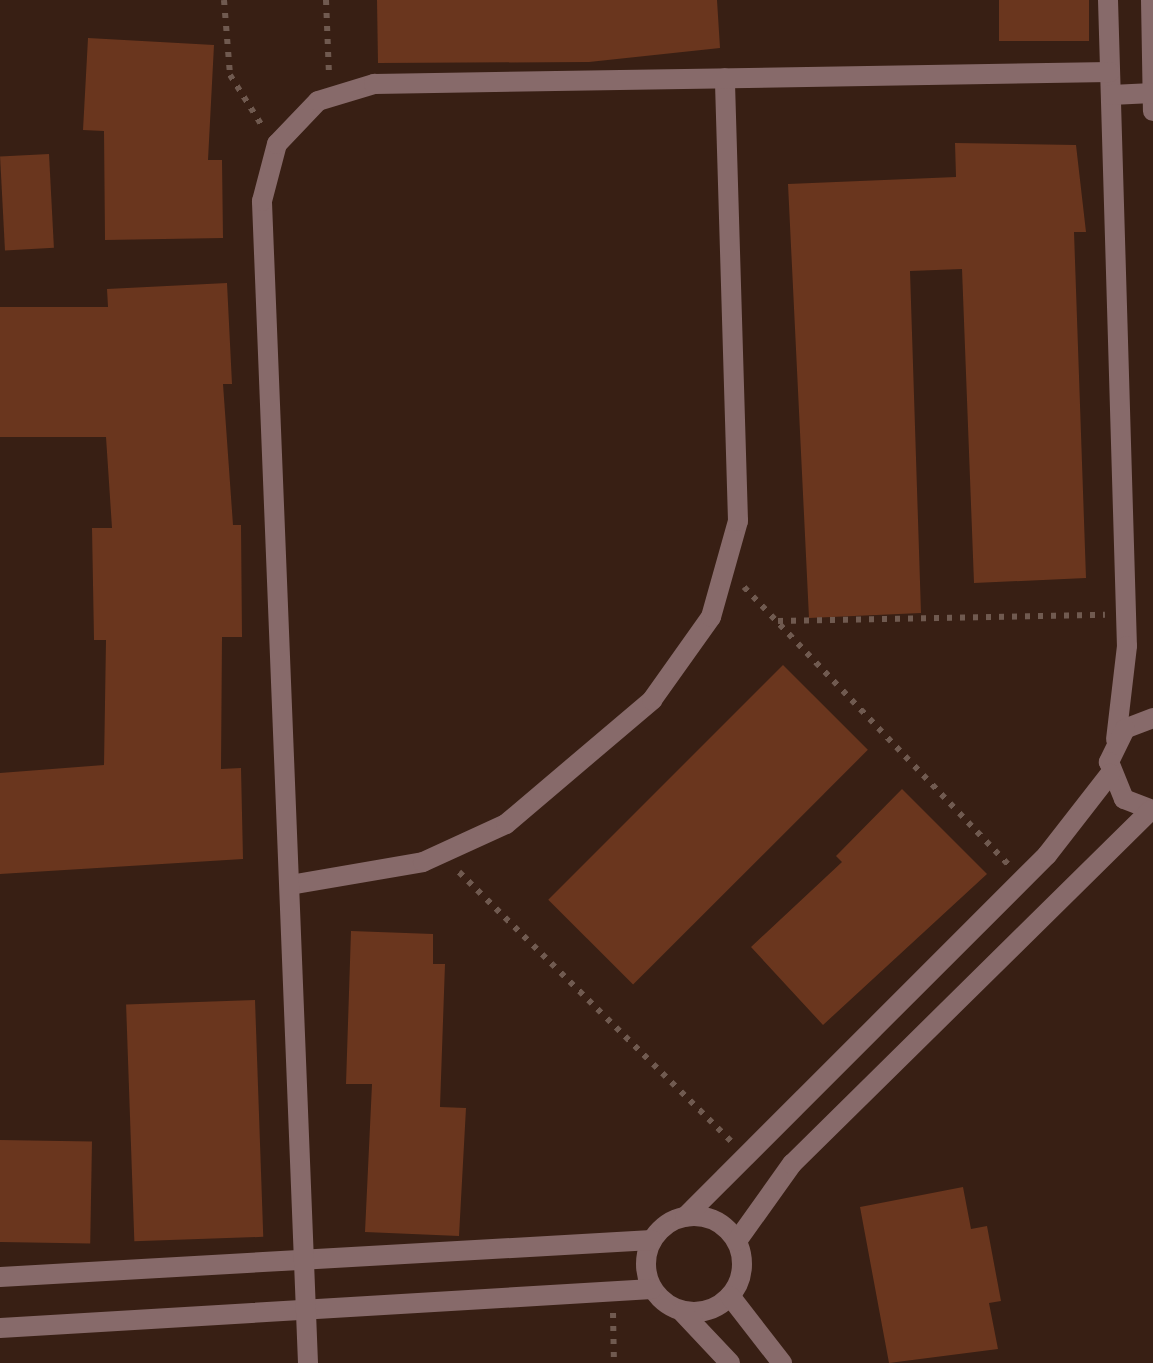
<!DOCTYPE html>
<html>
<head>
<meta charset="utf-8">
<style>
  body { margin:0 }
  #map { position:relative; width:1153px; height:1363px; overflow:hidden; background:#381f14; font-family:"Roboto Serif",serif }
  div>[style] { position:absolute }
  .building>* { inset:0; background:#6a361e; transform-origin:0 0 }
  .path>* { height:6px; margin-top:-3px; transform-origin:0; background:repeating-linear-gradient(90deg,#705a50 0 5px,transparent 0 13px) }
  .street>* { height:20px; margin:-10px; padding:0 10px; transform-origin:10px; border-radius:10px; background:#876a6a }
  .street>.ring { margin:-10px; padding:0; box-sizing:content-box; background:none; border:20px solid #876a6a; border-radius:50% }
  span { translate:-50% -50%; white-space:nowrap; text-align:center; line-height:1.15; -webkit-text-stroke:8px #381f14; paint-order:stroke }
</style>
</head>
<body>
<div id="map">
  <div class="building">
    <i style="clip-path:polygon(377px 0,717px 0,720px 48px,589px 62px,378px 63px)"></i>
    <i style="left:999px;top:0;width:90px;height:41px"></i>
    <i style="clip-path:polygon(88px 38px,214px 45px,208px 160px,222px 160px,223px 238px,105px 240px,104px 131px,83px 130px)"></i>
    <i style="clip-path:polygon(955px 143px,1076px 145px,1086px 232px,1074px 232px,1086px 578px,974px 583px,962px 269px,910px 271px,921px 613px,809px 618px,788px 184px,956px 177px)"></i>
    <i style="left:49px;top:154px;width:94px;height:49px;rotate:87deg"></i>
    <i style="clip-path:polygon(227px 283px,232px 384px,223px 384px,233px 525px,241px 525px,242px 637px,222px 637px,221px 769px,241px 768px,243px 859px,0 874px,0 773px,104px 765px,106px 640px,94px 640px,92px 528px,112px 528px,106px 437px,0 437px,0 307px,108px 307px,107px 289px)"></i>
    <i style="left:783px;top:665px;width:120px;height:332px;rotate:45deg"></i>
    <i style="clip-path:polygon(902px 789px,987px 874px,823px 1025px,751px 947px,842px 862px,836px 856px)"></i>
    <i style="clip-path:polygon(351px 931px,433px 934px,433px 964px,445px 964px,440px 1107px,466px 1108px,459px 1236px,365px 1232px,372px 1084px,346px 1084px)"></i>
    <i style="left:255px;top:1000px;width:237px;height:129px;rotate:88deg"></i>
    <i style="left:0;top:1140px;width:92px;height:102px;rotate:1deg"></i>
    <i style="clip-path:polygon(963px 1187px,971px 1229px,987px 1226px,1001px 1301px,989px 1303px,998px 1349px,889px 1363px,860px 1207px)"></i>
  </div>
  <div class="path">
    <i style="left:224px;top:0;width:75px;rotate:85.4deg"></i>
    <i style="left:230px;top:75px;width:58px;rotate:57.7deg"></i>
    <i style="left:326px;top:0;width:75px;rotate:87.7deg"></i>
    <i style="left:744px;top:587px;width:383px;rotate:46.4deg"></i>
    <i style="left:778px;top:621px;width:327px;rotate:-1.1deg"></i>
    <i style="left:459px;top:872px;width:383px;rotate:44.7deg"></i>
    <i style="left:613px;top:1313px;width:50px;rotate:88.9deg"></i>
  </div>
  <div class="street">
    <i style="left:1108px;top:0;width:646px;rotate:88.32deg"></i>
    <i style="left:1127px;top:646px;width:94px;rotate:96.7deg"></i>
    <i style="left:1151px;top:0;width:111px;rotate:89deg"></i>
    <i style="left:1111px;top:95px;width:42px;rotate:-2.7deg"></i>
    <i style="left:1153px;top:718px;width:30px;rotate:159deg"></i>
    <i style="left:1125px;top:729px;width:37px;rotate:116deg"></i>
    <i style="left:1109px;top:762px;width:40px;rotate:68deg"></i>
    <i style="left:1124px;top:799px;width:31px;rotate:21deg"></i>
    <i style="left:290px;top:885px;width:135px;rotate:-9.8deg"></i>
    <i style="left:423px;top:862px;width:91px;rotate:-24.6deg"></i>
    <i style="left:506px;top:824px;width:192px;rotate:-40.3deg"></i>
    <i style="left:652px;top:700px;width:102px;rotate:-54.6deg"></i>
    <i style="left:711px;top:617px;width:100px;rotate:-74.3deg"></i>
    <i style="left:738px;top:521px;width:443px;rotate:-91.7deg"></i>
    <i class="ring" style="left:646px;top:1216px;width:76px;height:76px"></i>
    <i style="left:685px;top:1217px;width:512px;rotate:-45deg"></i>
    <i style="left:1047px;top:855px;width:103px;rotate:-52.1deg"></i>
    <i style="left:737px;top:1241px;width:95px;rotate:-54.5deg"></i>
    <i style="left:792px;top:1164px;width:504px;rotate:-44.6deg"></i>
    <i style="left:0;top:1277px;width:653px;rotate:-3.25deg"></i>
    <i style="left:730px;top:1296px;width:85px;rotate:52.2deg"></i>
    <i style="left:682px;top:1312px;width:70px;rotate:46.7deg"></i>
    <i style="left:0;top:1328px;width:653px;rotate:-3.42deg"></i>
    <i style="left:308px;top:1363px;width:1163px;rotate:-92.27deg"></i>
    <i style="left:262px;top:201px;width:59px;rotate:-75.3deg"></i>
    <i style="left:277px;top:144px;width:59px;rotate:-46.4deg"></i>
    <i style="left:318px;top:101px;width:59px;rotate:-16.9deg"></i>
    <i style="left:374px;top:84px;width:736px;rotate:-0.93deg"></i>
  </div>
</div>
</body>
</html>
